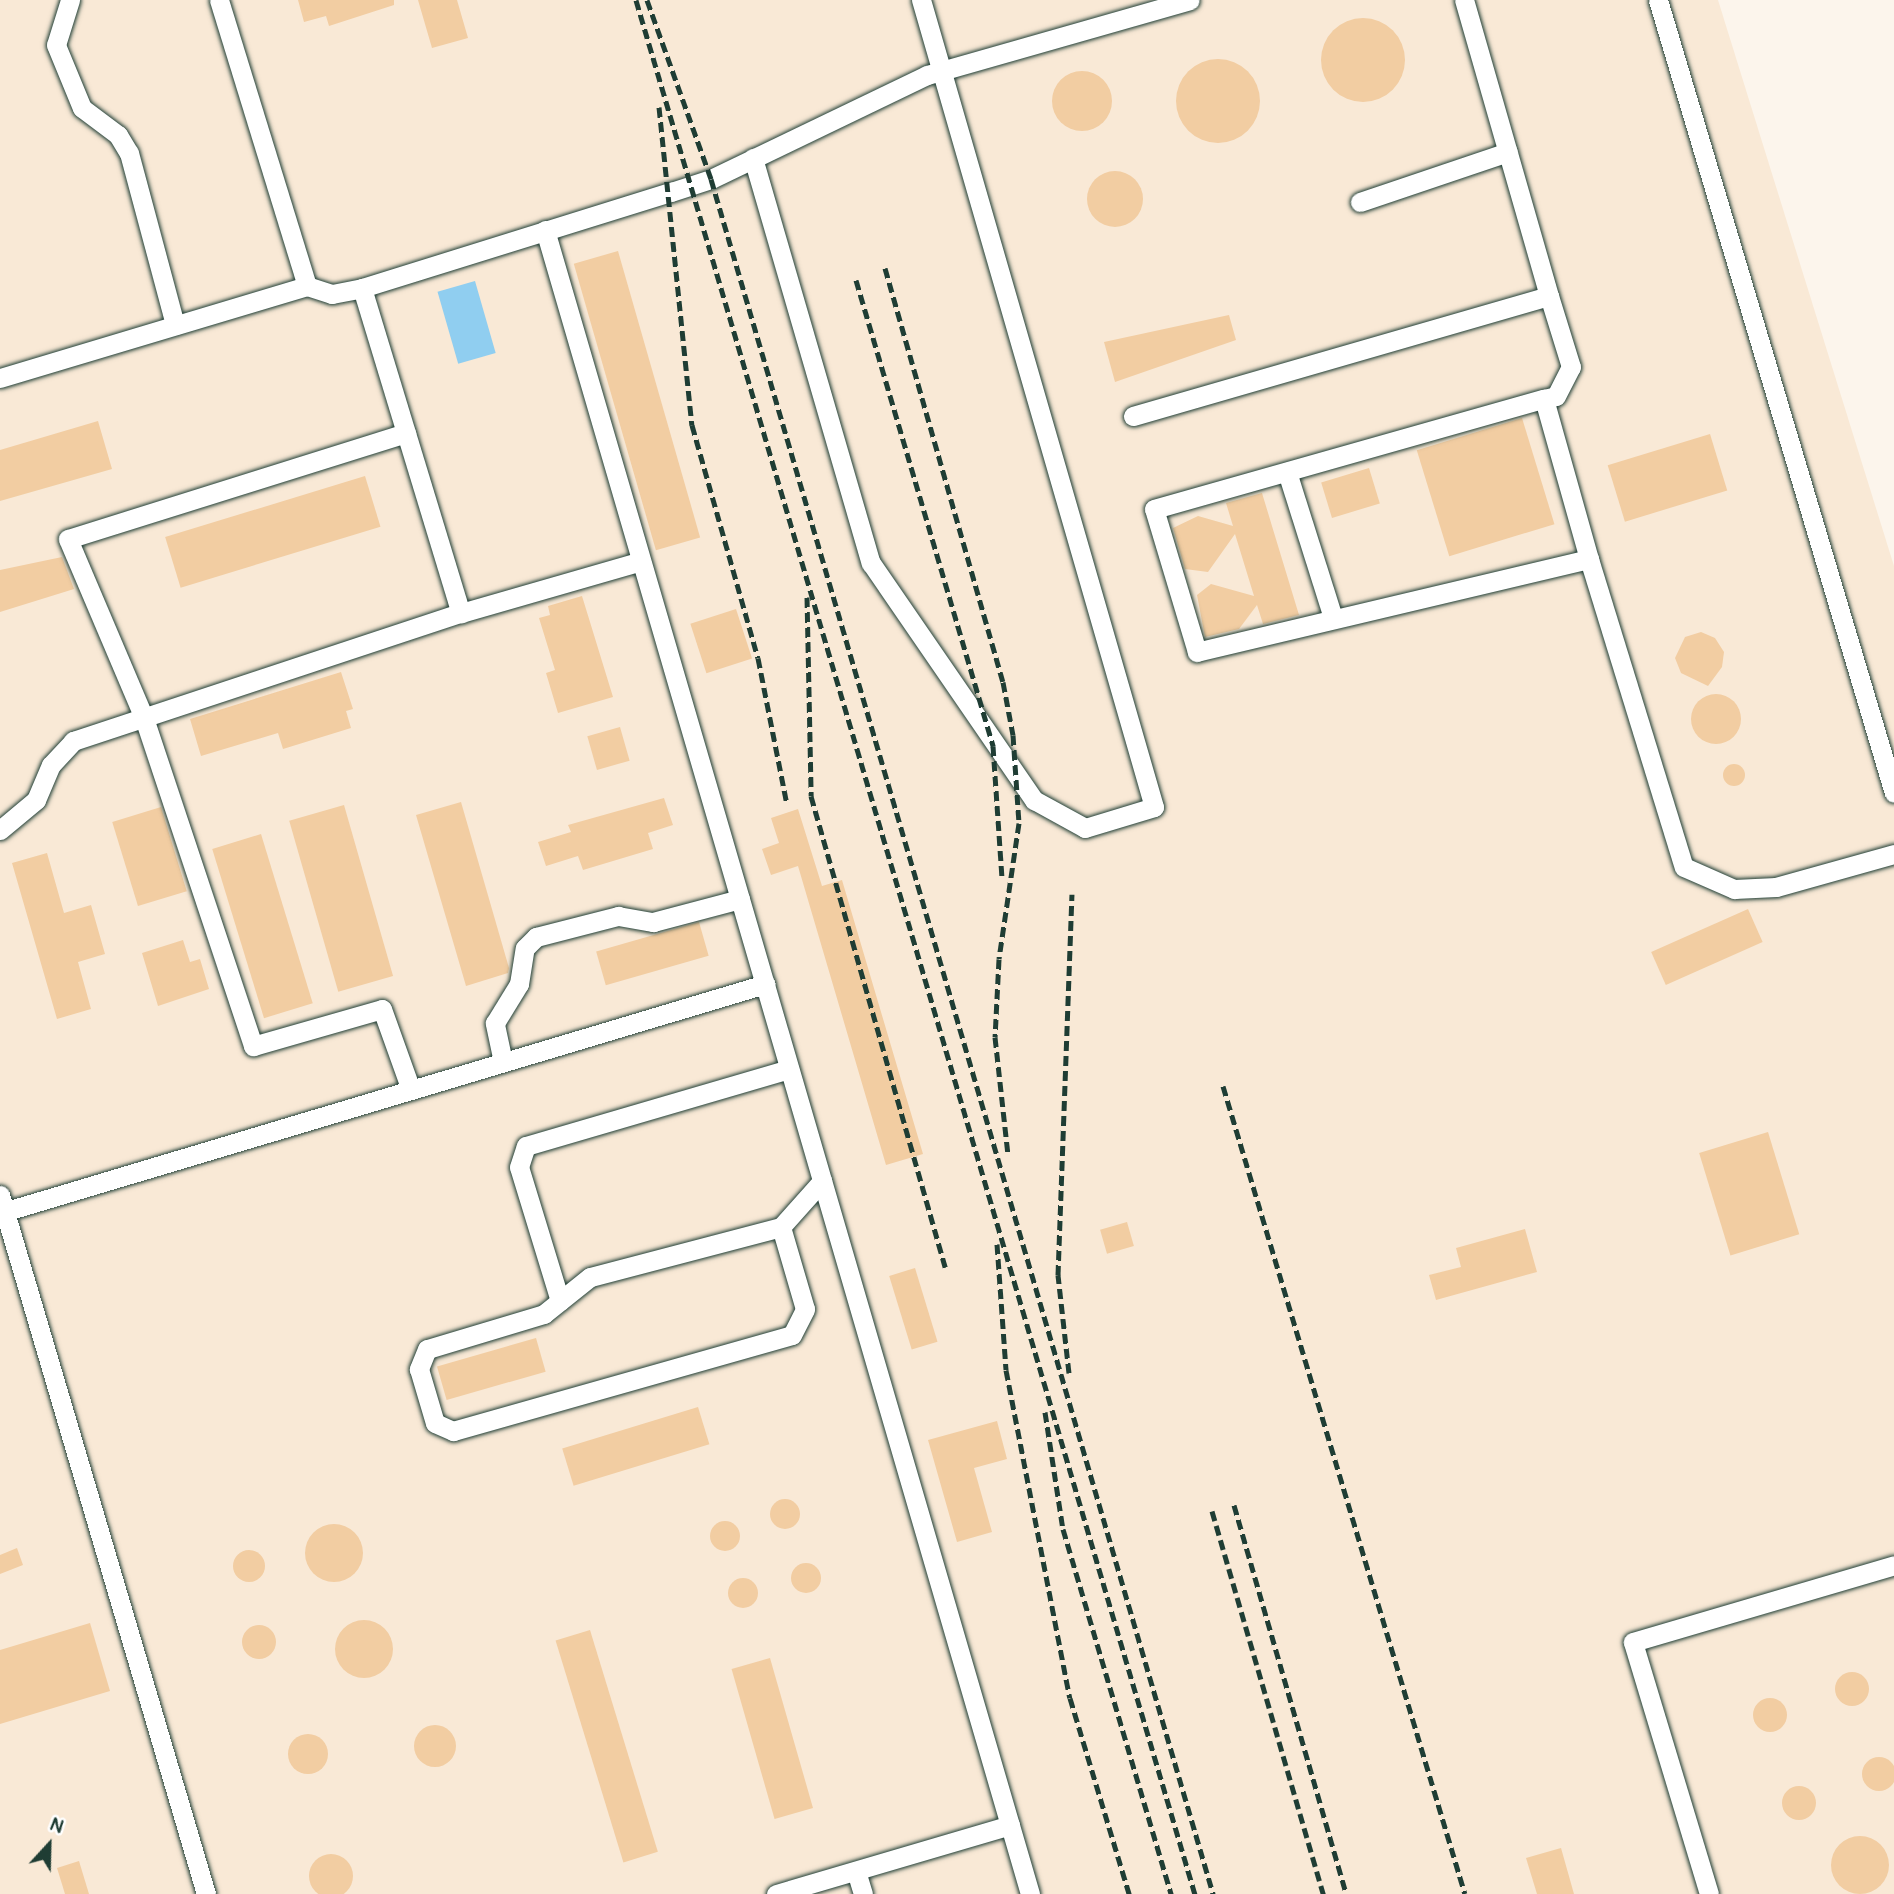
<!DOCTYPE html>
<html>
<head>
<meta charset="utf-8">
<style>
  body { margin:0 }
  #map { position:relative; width:1894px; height:1894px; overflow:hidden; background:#fcf5ec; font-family:Pangolin,sans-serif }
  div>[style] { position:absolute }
  .built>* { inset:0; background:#f9e9d6 }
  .water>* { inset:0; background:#90cef0; transform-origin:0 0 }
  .building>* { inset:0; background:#f2cda2; transform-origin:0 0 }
  .round { border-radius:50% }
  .roads { filter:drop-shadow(0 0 2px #1f3d34) drop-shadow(0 0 2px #1f3d34) }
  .minor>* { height:19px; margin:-9.5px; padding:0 9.5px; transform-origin:9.5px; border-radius:9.5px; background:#fff }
  .rail>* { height:5px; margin-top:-2.5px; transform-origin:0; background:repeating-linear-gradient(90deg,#1f3d34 0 10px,transparent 0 15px) }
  span { translate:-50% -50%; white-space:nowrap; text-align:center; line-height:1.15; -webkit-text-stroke:6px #fff; paint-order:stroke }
  .north { position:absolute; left:14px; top:1810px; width:70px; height:70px; -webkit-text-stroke:5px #fff; paint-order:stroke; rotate:22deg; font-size:19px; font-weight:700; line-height:28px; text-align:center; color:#1f3d34 }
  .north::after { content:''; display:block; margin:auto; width:24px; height:32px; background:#1f3d34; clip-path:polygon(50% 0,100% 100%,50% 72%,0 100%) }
</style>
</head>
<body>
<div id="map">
  <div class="built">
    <i style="clip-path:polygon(0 0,1718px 0,1894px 566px,1894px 1894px,0 1894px)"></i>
  </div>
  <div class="water">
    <i style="left:475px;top:281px;width:75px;height:39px;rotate:74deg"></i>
  </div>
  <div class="building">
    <i style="clip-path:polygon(298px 0,394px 0,394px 5px,329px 26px,326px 16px,304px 22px)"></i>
    <i style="clip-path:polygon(418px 0,457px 0,468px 38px,432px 48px)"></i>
    <i class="round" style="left:1321px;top:18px;width:84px;height:84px"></i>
    <i class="round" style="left:1176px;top:59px;width:84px;height:84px"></i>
    <i class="round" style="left:1052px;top:71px;width:60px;height:60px"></i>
    <i class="round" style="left:1087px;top:171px;width:56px;height:56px"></i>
    <i style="left:618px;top:251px;width:298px;height:46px;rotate:74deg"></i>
    <i style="clip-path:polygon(1229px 315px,1236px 340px,1115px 382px,1104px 342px)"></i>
    <i style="left:1522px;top:418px;width:111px;height:110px;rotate:73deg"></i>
    <i style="clip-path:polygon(98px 421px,112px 469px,0 501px,0 450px)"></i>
    <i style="left:1710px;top:434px;width:59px;height:107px;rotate:73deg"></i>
    <i style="left:1369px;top:468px;width:37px;height:50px;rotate:73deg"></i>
    <i style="left:365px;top:476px;width:53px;height:209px;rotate:73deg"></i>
    <i style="clip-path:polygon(1262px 493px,1299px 615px,1263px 624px,1257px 605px,1239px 629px,1205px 637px,1197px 595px,1211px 584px,1254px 596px,1235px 534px,1208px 572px,1185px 569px,1173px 528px,1198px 516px,1233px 526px,1226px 503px)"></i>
    <i style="clip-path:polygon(62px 557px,74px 589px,0 612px,0 570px)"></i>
    <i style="clip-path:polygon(582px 596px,613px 697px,558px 713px,546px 673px,555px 670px,539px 618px,550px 615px,548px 606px)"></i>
    <i style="left:736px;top:609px;width:52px;height:48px;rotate:72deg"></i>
    <i style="clip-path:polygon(1701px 632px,1715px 638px,1724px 652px,1722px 667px,1708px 686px,1681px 673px,1675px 658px,1685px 637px)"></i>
    <i style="clip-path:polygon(341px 672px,353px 709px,346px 711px,351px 728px,283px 749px,278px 733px,201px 756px,190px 719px)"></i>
    <i class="round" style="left:1691px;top:694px;width:50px;height:50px"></i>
    <i style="left:620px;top:727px;width:35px;height:34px;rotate:74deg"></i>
    <i class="round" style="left:1723px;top:764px;width:22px;height:22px"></i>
    <i style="clip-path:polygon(664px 798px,673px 825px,648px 833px,653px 849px,583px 870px,578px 856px,546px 866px,538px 842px,571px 832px,568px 825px)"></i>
    <i style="clip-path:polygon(461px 802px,509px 968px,508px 973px,466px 986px,416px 815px)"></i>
    <i style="left:344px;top:805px;width:178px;height:57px;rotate:74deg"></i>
    <i style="left:161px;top:807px;width:88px;height:51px;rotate:73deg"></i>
    <i style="clip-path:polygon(798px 809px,822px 886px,842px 880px,923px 1154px,886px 1165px,798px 866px,771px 875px,762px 849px,779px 843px,771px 818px)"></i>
    <i style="left:261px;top:834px;width:177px;height:51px;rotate:73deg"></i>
    <i style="clip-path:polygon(47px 853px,64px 913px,91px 905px,105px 954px,78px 962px,91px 1009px,57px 1019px,12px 863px)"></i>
    <i style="left:1748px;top:909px;width:36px;height:106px;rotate:66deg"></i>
    <i style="left:699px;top:922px;width:35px;height:107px;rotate:74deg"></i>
    <i style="clip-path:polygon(183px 940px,190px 962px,200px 959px,209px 989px,158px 1006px,142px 953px)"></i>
    <i style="left:1768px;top:1132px;width:107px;height:72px;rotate:73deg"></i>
    <i style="left:1127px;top:1222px;width:25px;height:28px;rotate:74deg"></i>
    <i style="clip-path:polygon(1525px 1229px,1537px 1272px,1436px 1300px,1429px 1275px,1461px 1267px,1456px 1248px)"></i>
    <i style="left:915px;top:1268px;width:77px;height:27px;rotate:73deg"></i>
    <i style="left:536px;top:1338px;width:35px;height:103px;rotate:74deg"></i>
    <i style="left:698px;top:1407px;width:39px;height:142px;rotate:73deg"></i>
    <i style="clip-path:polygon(997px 1421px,1007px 1459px,974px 1468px,992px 1532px,957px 1542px,928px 1440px)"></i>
    <i class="round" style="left:770px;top:1499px;width:30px;height:30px"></i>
    <i class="round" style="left:710px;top:1521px;width:30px;height:30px"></i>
    <i class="round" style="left:305px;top:1524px;width:58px;height:58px"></i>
    <i style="clip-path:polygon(17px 1548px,23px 1565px,0 1574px,0 1555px)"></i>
    <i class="round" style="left:233px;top:1550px;width:32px;height:32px"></i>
    <i class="round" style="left:791px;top:1563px;width:30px;height:30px"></i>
    <i class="round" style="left:728px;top:1578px;width:30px;height:30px"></i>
    <i class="round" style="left:335px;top:1620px;width:58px;height:58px"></i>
    <i style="clip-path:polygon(90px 1623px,110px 1691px,0 1724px,0 1650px)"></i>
    <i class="round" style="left:242px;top:1625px;width:34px;height:34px"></i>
    <i style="left:590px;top:1630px;width:232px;height:36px;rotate:73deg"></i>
    <i style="left:770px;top:1658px;width:156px;height:40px;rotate:74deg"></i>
    <i class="round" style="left:1835px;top:1672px;width:34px;height:34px"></i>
    <i class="round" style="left:1753px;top:1698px;width:34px;height:34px"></i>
    <i class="round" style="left:414px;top:1725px;width:42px;height:42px"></i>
    <i class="round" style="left:288px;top:1734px;width:40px;height:40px"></i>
    <i class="round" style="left:1862px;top:1757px;width:34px;height:34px"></i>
    <i class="round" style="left:1782px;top:1786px;width:34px;height:34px"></i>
    <i class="round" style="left:1831px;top:1836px;width:58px;height:58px"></i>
    <i style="clip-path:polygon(1561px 1848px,1574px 1894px,1537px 1894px,1526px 1858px)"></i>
    <i class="round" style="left:309px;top:1854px;width:44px;height:44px"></i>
    <i style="clip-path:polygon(79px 1861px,89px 1894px,65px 1894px,57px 1868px)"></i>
  </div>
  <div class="roads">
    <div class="minor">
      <i style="left:70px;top:0;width:47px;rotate:107.3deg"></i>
      <i style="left:56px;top:45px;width:68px;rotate:67.6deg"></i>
      <i style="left:82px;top:108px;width:45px;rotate:36.9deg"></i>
      <i style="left:118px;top:135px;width:21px;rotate:59deg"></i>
      <i style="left:129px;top:153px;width:178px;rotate:75deg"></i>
      <i style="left:219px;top:0;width:299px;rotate:72.9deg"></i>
      <i style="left:1658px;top:0;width:827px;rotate:73.43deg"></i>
      <i style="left:753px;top:158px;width:422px;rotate:73.8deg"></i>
      <i style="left:871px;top:563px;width:288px;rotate:55.5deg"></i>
      <i style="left:1034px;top:800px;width:58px;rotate:28.8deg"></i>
      <i style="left:1085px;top:828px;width:72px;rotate:-16.9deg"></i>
      <i style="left:1154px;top:807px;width:840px;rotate:-106.1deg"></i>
      <i style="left:1360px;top:202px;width:156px;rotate:-18.7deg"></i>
      <i style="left:545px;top:230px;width:1733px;rotate:73.75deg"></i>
      <i style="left:362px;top:288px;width:340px;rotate:73.1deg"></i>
      <i style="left:461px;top:613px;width:187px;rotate:-16.1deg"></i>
      <i style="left:0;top:378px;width:320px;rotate:-16.7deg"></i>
      <i style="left:307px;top:286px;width:26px;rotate:18deg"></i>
      <i style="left:332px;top:294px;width:31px;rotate:-11deg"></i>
      <i style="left:362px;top:288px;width:324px;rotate:-17.3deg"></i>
      <i style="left:671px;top:192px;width:42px;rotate:-18deg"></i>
      <i style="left:711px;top:179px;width:240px;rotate:-25.7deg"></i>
      <i style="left:927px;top:75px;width:273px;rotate:-15.9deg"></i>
      <i style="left:1544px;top:399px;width:166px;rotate:74.3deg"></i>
      <i style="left:1589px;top:559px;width:403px;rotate:166.7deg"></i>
      <i style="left:1197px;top:652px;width:149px;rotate:-106.7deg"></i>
      <i style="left:1154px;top:509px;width:405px;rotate:-15.8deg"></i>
      <i style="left:1544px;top:399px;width:12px;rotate:-14deg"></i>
      <i style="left:1556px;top:396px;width:33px;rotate:-63deg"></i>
      <i style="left:1571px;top:367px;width:74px;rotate:-107.2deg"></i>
      <i style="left:1133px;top:416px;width:433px;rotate:-16.1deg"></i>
      <i style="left:1549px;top:296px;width:308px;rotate:-106deg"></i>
      <i style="left:406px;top:433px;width:354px;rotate:162.6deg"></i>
      <i style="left:68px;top:539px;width:194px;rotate:67deg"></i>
      <i style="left:144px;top:718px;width:346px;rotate:71.6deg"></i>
      <i style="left:253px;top:1046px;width:134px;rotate:-16deg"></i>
      <i style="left:382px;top:1009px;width:86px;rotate:70.3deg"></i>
      <i style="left:1287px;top:472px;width:153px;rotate:72.5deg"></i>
      <i style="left:1589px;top:559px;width:322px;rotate:72.9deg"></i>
      <i style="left:1684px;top:867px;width:55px;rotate:23.7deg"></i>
      <i style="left:1734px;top:889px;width:42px;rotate:-2.7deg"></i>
      <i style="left:1776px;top:887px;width:123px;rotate:-15.6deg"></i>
      <i style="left:0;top:830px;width:47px;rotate:-39.8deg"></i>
      <i style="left:36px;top:800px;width:38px;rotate:-67deg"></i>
      <i style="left:51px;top:765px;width:33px;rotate:-47deg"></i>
      <i style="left:73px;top:741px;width:409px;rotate:-18.3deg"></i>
      <i style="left:503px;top:1062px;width:40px;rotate:-102deg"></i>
      <i style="left:495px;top:1023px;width:46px;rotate:-58.4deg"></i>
      <i style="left:519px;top:984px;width:36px;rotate:-81deg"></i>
      <i style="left:525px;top:948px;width:16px;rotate:-45deg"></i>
      <i style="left:536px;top:937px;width:85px;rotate:-14.4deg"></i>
      <i style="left:618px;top:916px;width:36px;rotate:10deg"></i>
      <i style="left:653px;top:922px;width:90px;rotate:-14.8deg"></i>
      <i style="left:0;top:1195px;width:729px;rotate:73.58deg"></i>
      <i style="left:0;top:1213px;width:799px;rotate:-16.66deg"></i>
      <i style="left:781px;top:1227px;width:197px;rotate:165.3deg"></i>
      <i style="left:590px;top:1277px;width:59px;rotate:141.2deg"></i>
      <i style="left:544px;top:1314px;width:122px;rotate:163.3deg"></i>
      <i style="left:427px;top:1349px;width:22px;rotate:112deg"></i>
      <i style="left:419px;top:1369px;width:56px;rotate:73.5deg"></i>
      <i style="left:435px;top:1423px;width:20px;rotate:24deg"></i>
      <i style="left:453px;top:1431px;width:352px;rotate:-15.8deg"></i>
      <i style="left:792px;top:1335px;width:29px;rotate:-63deg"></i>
      <i style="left:805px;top:1309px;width:85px;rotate:-106.3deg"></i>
      <i style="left:781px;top:1227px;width:62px;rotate:-48.3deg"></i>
      <i style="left:560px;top:1301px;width:140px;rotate:-107deg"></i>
      <i style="left:519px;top:1167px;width:22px;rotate:-72deg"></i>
      <i style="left:526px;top:1146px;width:274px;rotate:-16.3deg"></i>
      <i style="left:856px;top:1871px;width:24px;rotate:73deg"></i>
      <i style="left:776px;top:1894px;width:244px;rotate:-16.4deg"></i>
      <i style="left:1709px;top:1894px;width:263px;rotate:-106.8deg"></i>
      <i style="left:1633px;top:1642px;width:272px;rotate:-16.4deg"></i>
    </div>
  </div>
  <div class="rail">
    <i style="left:636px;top:0;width:1975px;rotate:73.56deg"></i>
    <i style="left:647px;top:0;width:190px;rotate:70.3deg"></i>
    <i style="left:711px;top:179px;width:1787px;rotate:73.68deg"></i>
    <i style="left:659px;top:107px;width:320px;rotate:84.1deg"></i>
    <i style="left:692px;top:425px;width:242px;rotate:74.2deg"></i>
    <i style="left:758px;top:658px;width:149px;rotate:78.8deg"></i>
    <i style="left:885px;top:268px;width:430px;rotate:74.1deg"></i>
    <i style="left:1003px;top:682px;width:54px;rotate:79.3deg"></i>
    <i style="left:1013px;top:735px;width:88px;rotate:86.1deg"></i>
    <i style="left:1019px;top:823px;width:137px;rotate:98.4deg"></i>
    <i style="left:999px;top:959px;width:78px;rotate:92.9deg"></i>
    <i style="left:995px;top:1037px;width:118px;rotate:83.7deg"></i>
    <i style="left:856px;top:280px;width:486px;rotate:73.6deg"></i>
    <i style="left:993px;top:746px;width:133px;rotate:86.1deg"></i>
    <i style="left:807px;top:597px;width:199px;rotate:88.8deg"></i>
    <i style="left:811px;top:796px;width:490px;rotate:74.1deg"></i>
    <i style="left:1223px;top:1086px;width:843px;rotate:73.33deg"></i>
    <i style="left:997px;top:1244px;width:126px;rotate:85.9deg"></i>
    <i style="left:1006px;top:1370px;width:334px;rotate:79deg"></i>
    <i style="left:1070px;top:1698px;width:205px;rotate:73.2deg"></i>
    <i style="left:1069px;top:1373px;width:99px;rotate:-96.4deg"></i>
    <i style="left:1058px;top:1275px;width:381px;rotate:-87.9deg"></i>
    <i style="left:1045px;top:1412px;width:118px;rotate:81.3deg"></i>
    <i style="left:1063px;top:1529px;width:381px;rotate:73.5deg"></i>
    <i style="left:1234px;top:1505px;width:405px;rotate:73.9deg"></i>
    <i style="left:1212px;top:1511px;width:399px;rotate:73.8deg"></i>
  </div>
  <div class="north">N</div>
</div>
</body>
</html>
